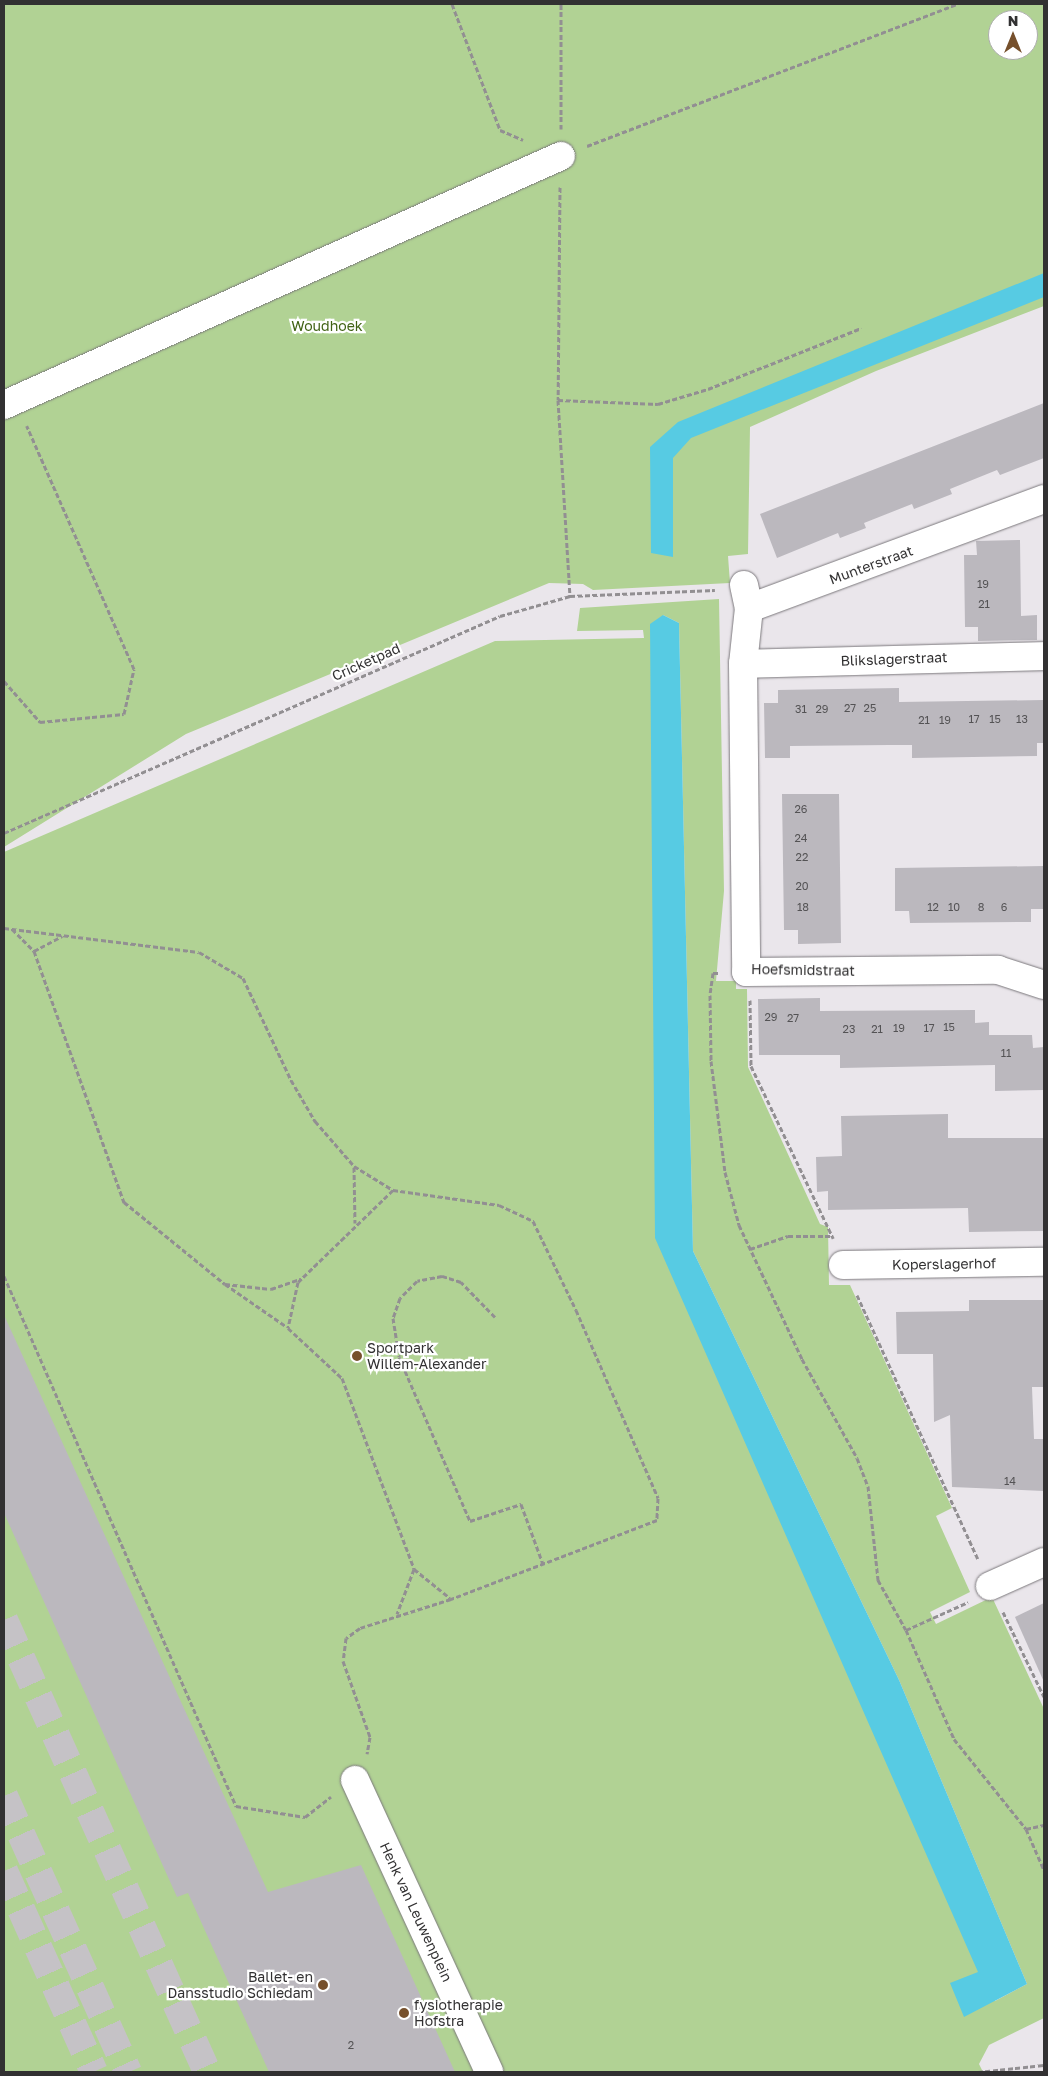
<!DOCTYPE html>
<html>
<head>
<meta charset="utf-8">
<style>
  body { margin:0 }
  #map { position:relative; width:1048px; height:2076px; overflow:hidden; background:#eae6eb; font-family:"Golos Text",sans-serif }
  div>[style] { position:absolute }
  .green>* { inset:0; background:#b1d294 }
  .water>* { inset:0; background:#57cbe3 }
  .building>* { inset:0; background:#bbb8be }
  .highway-tunnel>* { height:28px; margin-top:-14px; transform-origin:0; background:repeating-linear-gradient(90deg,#c5c2c6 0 28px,transparent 0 42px) }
  .path>* { height:3px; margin-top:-1.5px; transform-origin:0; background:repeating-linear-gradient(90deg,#928f92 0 5px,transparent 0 7.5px) }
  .roads { filter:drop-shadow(0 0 1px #7b787c) drop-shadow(0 0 1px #7b787c) }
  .minor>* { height:28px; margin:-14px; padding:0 14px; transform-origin:14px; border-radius:14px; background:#fff }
  .dots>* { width:14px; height:14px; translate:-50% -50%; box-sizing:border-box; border:2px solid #fff; border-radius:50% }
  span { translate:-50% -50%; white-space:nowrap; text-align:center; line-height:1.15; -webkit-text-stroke:4.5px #fff; paint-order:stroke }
  .number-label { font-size:11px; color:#545355 }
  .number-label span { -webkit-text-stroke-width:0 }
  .park-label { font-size:14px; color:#406214 }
  .street-label { font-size:14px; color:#323132 }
  .poi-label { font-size:14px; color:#323132 }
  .left { translate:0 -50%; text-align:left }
  .right { translate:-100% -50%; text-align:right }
  .frame { position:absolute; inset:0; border:5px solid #323132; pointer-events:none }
  .north { position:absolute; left:988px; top:10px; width:50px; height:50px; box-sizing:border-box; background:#fff; border:1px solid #adadad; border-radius:50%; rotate:0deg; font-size:14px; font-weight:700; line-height:20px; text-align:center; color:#323132 }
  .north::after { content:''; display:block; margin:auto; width:18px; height:22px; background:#76502c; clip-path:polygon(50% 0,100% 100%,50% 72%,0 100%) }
</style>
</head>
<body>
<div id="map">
  <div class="green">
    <i style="clip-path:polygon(evenodd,4px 4px,1044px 4px,1044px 306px,876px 371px,750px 427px,748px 554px,728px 556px,730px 583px,593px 590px,583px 584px,549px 583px,186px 734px,4px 847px,4px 4px,998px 20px,1028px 20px,1028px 50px,998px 50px,998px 20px)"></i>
    <i style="clip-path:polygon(evenodd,719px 599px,724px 891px,716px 981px,736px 981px,736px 989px,747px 989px,748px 1067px,820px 1224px,828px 1227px,829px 1285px,850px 1285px,952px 1508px,936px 1516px,970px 1592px,930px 1612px,936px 1624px,992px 1597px,1044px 1709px,1044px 2018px,989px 2045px,979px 2064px,983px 2072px,4px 2072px,4px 852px,495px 641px,644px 638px,643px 630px,577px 631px,580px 608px,719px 599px,663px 615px,679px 623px,693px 1251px,899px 1680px,1027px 1984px,995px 2001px,655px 1208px,663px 615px)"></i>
  </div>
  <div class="water">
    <i style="clip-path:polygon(1044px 273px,1044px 297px,691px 438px,673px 458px,673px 557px,651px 553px,650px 447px,678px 422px)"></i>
    <i style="clip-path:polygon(663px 615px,679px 623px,693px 1251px,899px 1680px,1027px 1984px,964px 2017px,950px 1983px,978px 1972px,655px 1238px,650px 624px)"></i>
  </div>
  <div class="building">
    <i style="clip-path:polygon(1044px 403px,1044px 458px,1000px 475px,997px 470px,950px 489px,952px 494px,914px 509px,912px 504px,864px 523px,866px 528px,840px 538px,838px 533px,777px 558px,760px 514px)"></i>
    <i style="clip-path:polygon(1020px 540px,1021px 616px,1037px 615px,1037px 640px,978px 641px,978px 627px,965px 627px,964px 555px,977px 555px,976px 541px)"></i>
    <i style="clip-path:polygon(899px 688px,899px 702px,1044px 700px,1044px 743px,1037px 743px,1037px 756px,912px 758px,912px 745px,889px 745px,790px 746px,790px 758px,765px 758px,764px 703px,778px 703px,778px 690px)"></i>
    <i style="clip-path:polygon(782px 794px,839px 794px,841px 943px,798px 944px,798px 930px,784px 930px)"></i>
    <i style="clip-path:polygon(1044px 866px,1044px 909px,1031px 909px,1031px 922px,910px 923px,909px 911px,895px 911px,895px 868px)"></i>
    <i style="clip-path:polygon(820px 998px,820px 1011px,975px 1010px,975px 1023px,989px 1022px,989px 1035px,1032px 1035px,1033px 1048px,1044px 1047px,1044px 1090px,995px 1091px,995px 1065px,840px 1068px,840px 1055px,759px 1055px,758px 999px)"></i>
    <i style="clip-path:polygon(948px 1114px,948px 1138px,1044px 1138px,1044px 1231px,969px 1232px,968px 1208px,828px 1210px,828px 1191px,817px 1192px,816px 1157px,842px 1156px,841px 1116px)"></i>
    <i style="clip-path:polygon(969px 1300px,1044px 1300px,1044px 1387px,1032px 1387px,1034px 1439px,1044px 1439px,1044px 1491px,952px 1487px,950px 1415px,934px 1422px,933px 1354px,897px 1354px,896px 1312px,969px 1311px)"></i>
    <i style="clip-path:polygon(4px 1315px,268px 1892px,361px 1865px,455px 2072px,269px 2072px,188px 1893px,177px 1897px,4px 1513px)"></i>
    <i style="clip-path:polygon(1044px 1603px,1044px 1682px,1015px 1617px)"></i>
  </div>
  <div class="highway-tunnel">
    <i style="left:4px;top:1620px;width:495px;rotate:65.8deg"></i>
    <i style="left:4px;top:1796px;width:303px;rotate:65.8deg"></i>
    <i style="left:4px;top:1871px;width:220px;rotate:65.9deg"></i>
  </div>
  <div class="path">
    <i style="left:452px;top:4px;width:135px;rotate:69.1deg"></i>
    <i style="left:500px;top:130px;width:25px;rotate:23deg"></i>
    <i style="left:561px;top:129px;width:125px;rotate:-90deg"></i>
    <i style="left:587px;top:146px;width:396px;rotate:-21deg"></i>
    <i style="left:560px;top:187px;width:213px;rotate:90.5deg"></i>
    <i style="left:558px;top:400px;width:196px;rotate:86.5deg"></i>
    <i style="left:558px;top:400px;width:100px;rotate:2.3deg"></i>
    <i style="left:658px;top:404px;width:52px;rotate:-16.7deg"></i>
    <i style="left:708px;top:389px;width:165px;rotate:-21.7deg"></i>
    <i style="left:4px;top:681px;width:55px;rotate:48.7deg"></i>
    <i style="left:40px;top:722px;width:84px;rotate:-5.4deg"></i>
    <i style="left:124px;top:714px;width:46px;rotate:-77.5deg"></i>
    <i style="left:134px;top:669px;width:266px;rotate:-113.8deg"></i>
    <i style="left:4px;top:833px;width:541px;rotate:-23.63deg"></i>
    <i style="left:500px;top:616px;width:73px;rotate:-15.9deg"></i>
    <i style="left:570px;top:596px;width:145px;rotate:-2.4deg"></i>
    <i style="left:4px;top:928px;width:196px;rotate:7deg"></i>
    <i style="left:199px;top:952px;width:51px;rotate:30.6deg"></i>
    <i style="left:243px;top:978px;width:113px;rotate:64.8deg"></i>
    <i style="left:291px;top:1080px;width:48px;rotate:59.7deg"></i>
    <i style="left:315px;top:1121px;width:60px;rotate:49.1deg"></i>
    <i style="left:354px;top:1166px;width:46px;rotate:31.6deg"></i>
    <i style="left:393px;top:1190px;width:107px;rotate:8.1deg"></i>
    <i style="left:499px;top:1205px;width:38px;rotate:25deg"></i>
    <i style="left:533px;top:1221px;width:99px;rotate:64.2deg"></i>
    <i style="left:576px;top:1310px;width:205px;rotate:66.4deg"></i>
    <i style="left:658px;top:1498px;width:22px;rotate:93deg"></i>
    <i style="left:657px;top:1520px;width:221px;rotate:159deg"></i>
    <i style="left:451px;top:1599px;width:96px;rotate:162.3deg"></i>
    <i style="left:360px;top:1628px;width:17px;rotate:144deg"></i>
    <i style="left:346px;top:1638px;width:23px;rotate:97deg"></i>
    <i style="left:343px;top:1661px;width:81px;rotate:70.4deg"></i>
    <i style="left:370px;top:1737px;width:17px;rotate:100deg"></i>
    <i style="left:12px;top:929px;width:31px;rotate:45deg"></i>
    <i style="left:34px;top:951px;width:267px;rotate:70.3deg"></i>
    <i style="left:124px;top:1202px;width:130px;rotate:39.1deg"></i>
    <i style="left:225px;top:1284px;width:75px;rotate:34.7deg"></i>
    <i style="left:34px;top:951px;width:32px;rotate:-28deg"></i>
    <i style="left:718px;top:973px;width:5px;rotate:180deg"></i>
    <i style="left:713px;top:973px;width:22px;rotate:98deg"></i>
    <i style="left:710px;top:995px;width:66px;rotate:89.1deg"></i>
    <i style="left:711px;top:1061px;width:112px;rotate:82.8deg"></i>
    <i style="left:725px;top:1172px;width:55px;rotate:75.2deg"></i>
    <i style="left:739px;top:1225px;width:148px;rotate:64.8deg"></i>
    <i style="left:802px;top:1359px;width:113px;rotate:60.9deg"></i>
    <i style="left:857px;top:1458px;width:30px;rotate:69deg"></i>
    <i style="left:868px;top:1486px;width:95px;rotate:83.9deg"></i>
    <i style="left:878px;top:1580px;width:57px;rotate:60.8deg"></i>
    <i style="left:906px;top:1630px;width:119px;rotate:66.2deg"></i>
    <i style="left:954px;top:1739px;width:115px;rotate:51.3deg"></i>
    <i style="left:1026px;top:1829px;width:45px;rotate:66.3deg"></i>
    <i style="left:750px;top:1000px;width:66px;rotate:89.1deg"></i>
    <i style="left:751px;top:1066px;width:191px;rotate:64.5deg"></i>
    <i style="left:354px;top:1167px;width:56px;rotate:89deg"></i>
    <i style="left:393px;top:1190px;width:132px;rotate:135.9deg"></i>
    <i style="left:298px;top:1282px;width:47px;rotate:102.3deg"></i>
    <i style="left:288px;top:1328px;width:74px;rotate:42.8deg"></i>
    <i style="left:342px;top:1378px;width:204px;rotate:69.3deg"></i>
    <i style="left:414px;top:1569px;width:48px;rotate:110.7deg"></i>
    <i style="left:750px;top:1249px;width:40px;rotate:-18.9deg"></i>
    <i style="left:788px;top:1236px;width:44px"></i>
    <i style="left:4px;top:1276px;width:579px;rotate:66.36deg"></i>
    <i style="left:236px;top:1806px;width:70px;rotate:9.1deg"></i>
    <i style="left:305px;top:1817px;width:33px;rotate:-38deg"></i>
    <i style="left:225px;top:1284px;width:46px;rotate:6.2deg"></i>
    <i style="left:271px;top:1289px;width:31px;rotate:-19deg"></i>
    <i style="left:857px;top:1295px;width:290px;rotate:65.4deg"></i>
    <i style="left:495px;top:1317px;width:49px;rotate:-134.2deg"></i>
    <i style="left:461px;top:1282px;width:20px;rotate:-162deg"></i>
    <i style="left:442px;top:1276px;width:25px;rotate:169deg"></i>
    <i style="left:417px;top:1281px;width:24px;rotate:135deg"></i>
    <i style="left:400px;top:1298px;width:21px;rotate:109deg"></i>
    <i style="left:393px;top:1318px;width:39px;rotate:81deg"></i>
    <i style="left:399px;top:1357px;width:179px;rotate:66.6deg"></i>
    <i style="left:470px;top:1521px;width:54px;rotate:-18.4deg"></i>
    <i style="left:521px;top:1504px;width:64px;rotate:69.9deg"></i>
    <i style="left:414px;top:1569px;width:46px;rotate:38.9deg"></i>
    <i style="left:1003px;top:1612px;width:94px;rotate:64.2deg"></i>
    <i style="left:906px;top:1630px;width:68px;rotate:-24.3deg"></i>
    <i style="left:1026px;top:1829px;width:18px;rotate:-13deg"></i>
    <i style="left:978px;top:2072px;width:66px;rotate:-6.1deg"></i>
  </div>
  <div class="roads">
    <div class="minor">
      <i style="left:4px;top:405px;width:610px;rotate:-24.09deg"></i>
      <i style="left:1044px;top:499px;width:314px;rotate:159.7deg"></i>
      <i style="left:749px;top:608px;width:56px;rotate:96.1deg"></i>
      <i style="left:743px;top:664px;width:308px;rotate:89.4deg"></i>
      <i style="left:746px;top:972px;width:252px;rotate:-0.5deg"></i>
      <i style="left:998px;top:970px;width:48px;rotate:18.1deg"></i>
      <i style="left:744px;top:585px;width:24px;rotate:78deg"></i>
      <i style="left:743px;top:664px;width:301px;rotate:-1.5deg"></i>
      <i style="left:843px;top:1265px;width:201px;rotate:-0.9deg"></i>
      <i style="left:990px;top:1586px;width:59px;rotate:-24deg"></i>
      <i style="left:355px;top:1780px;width:321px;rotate:65.3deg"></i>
    </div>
  </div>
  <div class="dots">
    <i style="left:357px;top:1356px;background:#76502c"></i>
    <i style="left:323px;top:1985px;background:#76502c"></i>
    <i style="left:404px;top:2013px;background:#76502c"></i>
  </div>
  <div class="number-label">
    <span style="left:983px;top:584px">19</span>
    <span style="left:984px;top:604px">21</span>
    <span style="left:850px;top:708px">27</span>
    <span style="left:870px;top:708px">25</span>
    <span style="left:801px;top:709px">31</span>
    <span style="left:822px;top:709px">29</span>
    <span style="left:974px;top:719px">17</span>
    <span style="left:995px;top:719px">15</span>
    <span style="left:1022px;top:719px">13</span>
    <span style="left:924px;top:720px">21</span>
    <span style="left:945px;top:720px">19</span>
    <span style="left:801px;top:809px">26</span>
    <span style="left:801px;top:838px">24</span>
    <span style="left:802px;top:857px">22</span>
    <span style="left:802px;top:886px">20</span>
    <span style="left:803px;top:907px">18</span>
    <span style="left:933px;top:907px">12</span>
    <span style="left:954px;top:907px">10</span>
    <span style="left:981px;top:907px">8</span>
    <span style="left:1004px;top:907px">6</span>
    <span style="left:771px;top:1017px">29</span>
    <span style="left:793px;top:1018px">27</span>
    <span style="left:949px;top:1027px">15</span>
    <span style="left:899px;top:1028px">19</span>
    <span style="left:929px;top:1028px">17</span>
    <span style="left:849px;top:1029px">23</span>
    <span style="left:877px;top:1029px">21</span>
    <span style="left:1006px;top:1053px">11</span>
    <span style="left:1010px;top:1481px">14</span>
    <span style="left:351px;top:2045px">2</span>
  </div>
  <div class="park-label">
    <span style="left:327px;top:326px">Woudhoek</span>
  </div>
  <div class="street-label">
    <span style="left:871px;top:565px;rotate:-20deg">Munterstraat</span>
    <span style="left:894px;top:659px;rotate:-2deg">Blikslagerstraat</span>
    <span style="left:366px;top:662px;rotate:-24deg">Cricketpad</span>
    <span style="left:803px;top:970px;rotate:1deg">Hoefsmidstraat</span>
    <span style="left:944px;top:1264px;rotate:-1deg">Koperslagerhof</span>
    <span style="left:416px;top:1912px;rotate:65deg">Henk van Leuwenplein</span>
  </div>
  <div class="poi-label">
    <span class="left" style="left:367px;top:1356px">Sportpark<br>Willem-Alexander</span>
    <span class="right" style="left:313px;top:1985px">Ballet- en<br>Dansstudio Schiedam</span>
    <span class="left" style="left:414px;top:2013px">fysiotherapie<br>Hofstra</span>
  </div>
  <div class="frame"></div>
  <div class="north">N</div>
</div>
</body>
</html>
